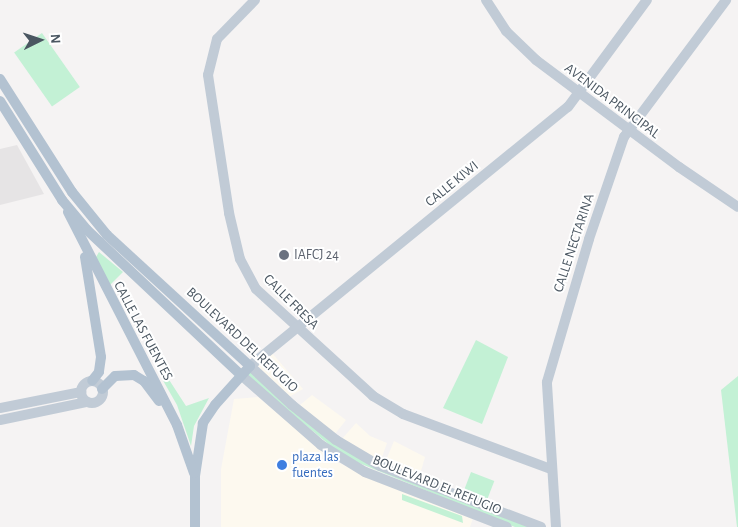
<!DOCTYPE html>
<html>
<head>
<meta charset="utf-8">
<style>
  body { margin:0 }
  #map { position:relative; width:738px; height:527px; overflow:hidden; background:#f5f3f3; font-family:"Alegreya Sans",sans-serif }
  div>[style] { position:absolute }
  .commercial>* { inset:0; background:#fdf9ef }
  .education>* { inset:0; background:#e6e4e5 }
  .green>* { inset:0; background:#c3f1d5; transform-origin:0 0 }
  .secondary>* { height:10px; margin:-5px; padding:0 5px; transform-origin:5px; border-radius:5px; background:#c1cbd6 }
  .secondary>.ring { margin:-5px; padding:0; box-sizing:content-box; background:none; border:10px solid #c1cbd6; border-radius:50% }
  .primary>* { height:10px; margin:-5px; padding:0 5px; transform-origin:5px; border-radius:5px; background:#b3c2d1 }
  .dots>* { width:14px; height:14px; translate:-50% -50%; box-sizing:border-box; border:2px solid #fff; border-radius:50% }
  span { translate:-50% -50%; white-space:nowrap; text-align:center; line-height:1.15; -webkit-text-stroke:4px #fff; paint-order:stroke }
  .street-label { font-size:14px; color:#4a5661 }
  .worship-label { font-size:14px; color:#5b616d }
  .left { translate:0 -50%; text-align:left }
  .shop-label { font-size:14px; color:#366cbe }
  .north { position:absolute; left:15px; top:15px; width:50px; height:50px; -webkit-text-stroke:4px #fff; paint-order:stroke; rotate:86deg; font-size:14px; font-weight:700; line-height:20px; text-align:center; color:#4a5661 }
  .north::after { content:''; display:block; margin:auto; width:18px; height:22px; background:#4a5661; clip-path:polygon(50% 0,100% 100%,50% 72%,0 100%) }
</style>
</head>
<body>
<div id="map">
  <div class="commercial">
    <i style="clip-path:polygon(272px 353px,303px 389px,289px 397px,258px 366px)"></i>
    <i style="clip-path:polygon(312px 395px,346px 420px,335px 434px,300px 405px)"></i>
    <i style="clip-path:polygon(258px 397px,334px 461px,473px 518px,470px 527px,221px 527px,221px 469px,234px 399px)"></i>
    <i style="clip-path:polygon(356px 423px,370px 436px,387px 443px,380px 463px,341px 440px)"></i>
    <i style="clip-path:polygon(394px 441px,425px 457px,419px 478px,384px 465px)"></i>
  </div>
  <div class="education">
    <i style="clip-path:polygon(17px 145px,44px 194px,0 205px,0 149px)"></i>
  </div>
  <div class="green">
    <i style="left:42px;top:33px;width:66px;height:34px;rotate:55deg"></i>
    <i style="clip-path:polygon(99px 252px,123px 272px,109px 286px,96px 257px)"></i>
    <i style="clip-path:polygon(476px 340px,508px 357px,482px 424px,443px 408px)"></i>
    <i style="clip-path:polygon(248px 370px,346px 450px,537px 527px,515px 527px,359px 463px,337px 451px,287px 410px,245px 374px)"></i>
    <i style="clip-path:polygon(164px 372px,186px 406px,209px 398px,194px 426px,191px 446px,177px 405px,161px 377px)"></i>
    <i style="clip-path:polygon(738px 376px,738px 527px,737px 527px,721px 390px)"></i>
    <i style="left:471px;top:472px;width:25px;height:24px;rotate:21deg"></i>
    <i style="clip-path:polygon(402px 494px,462px 516px,463px 523px,402px 500px)"></i>
  </div>
  <div class="secondary">
    <i style="left:255px;top:0;width:54px;rotate:134.3deg"></i>
    <i style="left:217px;top:39px;width:37px;rotate:104deg"></i>
    <i style="left:208px;top:75px;width:140px;rotate:81.3deg"></i>
    <i style="left:229px;top:213px;width:47px;rotate:76.6deg"></i>
    <i style="left:240px;top:259px;width:34px;rotate:62deg"></i>
    <i style="left:256px;top:289px;width:159px;rotate:42.4deg"></i>
    <i style="left:373px;top:396px;width:35px;rotate:31deg"></i>
    <i style="left:403px;top:414px;width:158px;rotate:20.4deg"></i>
    <i style="left:486px;top:0;width:37px;rotate:57deg"></i>
    <i style="left:506px;top:31px;width:42px;rotate:44deg"></i>
    <i style="left:536px;top:60px;width:179px;rotate:36.8deg"></i>
    <i style="left:679px;top:167px;width:71px;rotate:34.1deg"></i>
    <i style="left:241px;top:375px;width:106px;rotate:41.2deg"></i>
    <i style="left:321px;top:445px;width:52px;rotate:31.5deg"></i>
    <i style="left:365px;top:472px;width:152px;rotate:21.2deg"></i>
    <i class="ring" style="left:81px;top:381px;width:12px;height:12px"></i>
    <i style="left:0;top:408px;width:83px;rotate:-11.2deg"></i>
    <i style="left:0;top:420px;width:89px;rotate:-11.7deg"></i>
    <i style="left:541px;top:527px;width:172px;rotate:-159.2deg"></i>
    <i style="left:380px;top:466px;width:51px;rotate:-149.4deg"></i>
    <i style="left:336px;top:440px;width:56px;rotate:-141.5deg"></i>
    <i style="left:292px;top:405px;width:57px;rotate:-137.1deg"></i>
    <i style="left:250px;top:366px;width:410px;rotate:-39.2deg"></i>
    <i style="left:568px;top:107px;width:133px;rotate:-53.6deg"></i>
    <i style="left:556px;top:527px;width:145px;rotate:-93.6deg"></i>
    <i style="left:547px;top:382px;width:149px;rotate:-73.6deg"></i>
    <i style="left:589px;top:239px;width:108px;rotate:-71.1deg"></i>
    <i style="left:624px;top:137px;width:171px;rotate:-53.3deg"></i>
  </div>
  <div class="primary">
    <i style="left:0;top:79px;width:134px;rotate:57.5deg"></i>
    <i style="left:72px;top:192px;width:55px;rotate:50.9deg"></i>
    <i style="left:107px;top:235px;width:194px;rotate:42.5deg"></i>
    <i style="left:250px;top:366px;width:52px;rotate:131.9deg"></i>
    <i style="left:215px;top:405px;width:22px;rotate:124deg"></i>
    <i style="left:203px;top:423px;width:54px;rotate:98.6deg"></i>
    <i style="left:195px;top:476px;width:51px;rotate:90deg"></i>
    <i style="left:0;top:101px;width:117px;rotate:57.9deg"></i>
    <i style="left:62px;top:200px;width:39px;rotate:50deg"></i>
    <i style="left:87px;top:230px;width:212px;rotate:43.3deg"></i>
    <i style="left:68px;top:212px;width:239px;rotate:62.9deg"></i>
    <i style="left:177px;top:425px;width:51px;rotate:70.5deg"></i>
    <i style="left:85px;top:257px;width:101px;rotate:80.9deg"></i>
    <i style="left:101px;top:357px;width:15px;rotate:98deg"></i>
    <i style="left:99px;top:372px;width:11px;rotate:128deg"></i>
    <i style="left:102px;top:389px;width:18px;rotate:-45deg"></i>
    <i style="left:115px;top:376px;width:19px;rotate:-3deg"></i>
    <i style="left:134px;top:375px;width:12px;rotate:31deg"></i>
    <i style="left:144px;top:381px;width:25px;rotate:53deg"></i>
  </div>
  <div class="dots">
    <i style="left:284px;top:255px;background:#6b7280"></i>
    <i style="left:282px;top:465px;background:#3f7fe0"></i>
  </div>
  <div class="street-label">
    <span style="left:612px;top:101px;rotate:37deg">AVENIDA PRINCIPAL</span>
    <span style="left:452px;top:184px;rotate:-39deg">CALLE KIWI</span>
    <span style="left:574px;top:243px;rotate:-72deg">CALLE NECTARINA</span>
    <span style="left:291px;top:302px;rotate:45deg">CALLE FRESA</span>
    <span style="left:143px;top:331px;rotate:62deg">CALLE LAS FUENTES</span>
    <span style="left:242px;top:340px;rotate:43deg">BOULEVARD DEL REFUGIO</span>
    <span style="left:437px;top:485px;rotate:22deg">BOULEVARD EL REFUGIO</span>
  </div>
  <div class="worship-label">
    <span class="left" style="left:294px;top:255px">IAFCJ 24</span>
  </div>
  <div class="shop-label">
    <span class="left" style="left:292px;top:465px">plaza las<br>fuentes</span>
  </div>
  <div class="north">N</div>
</div>
</body>
</html>
